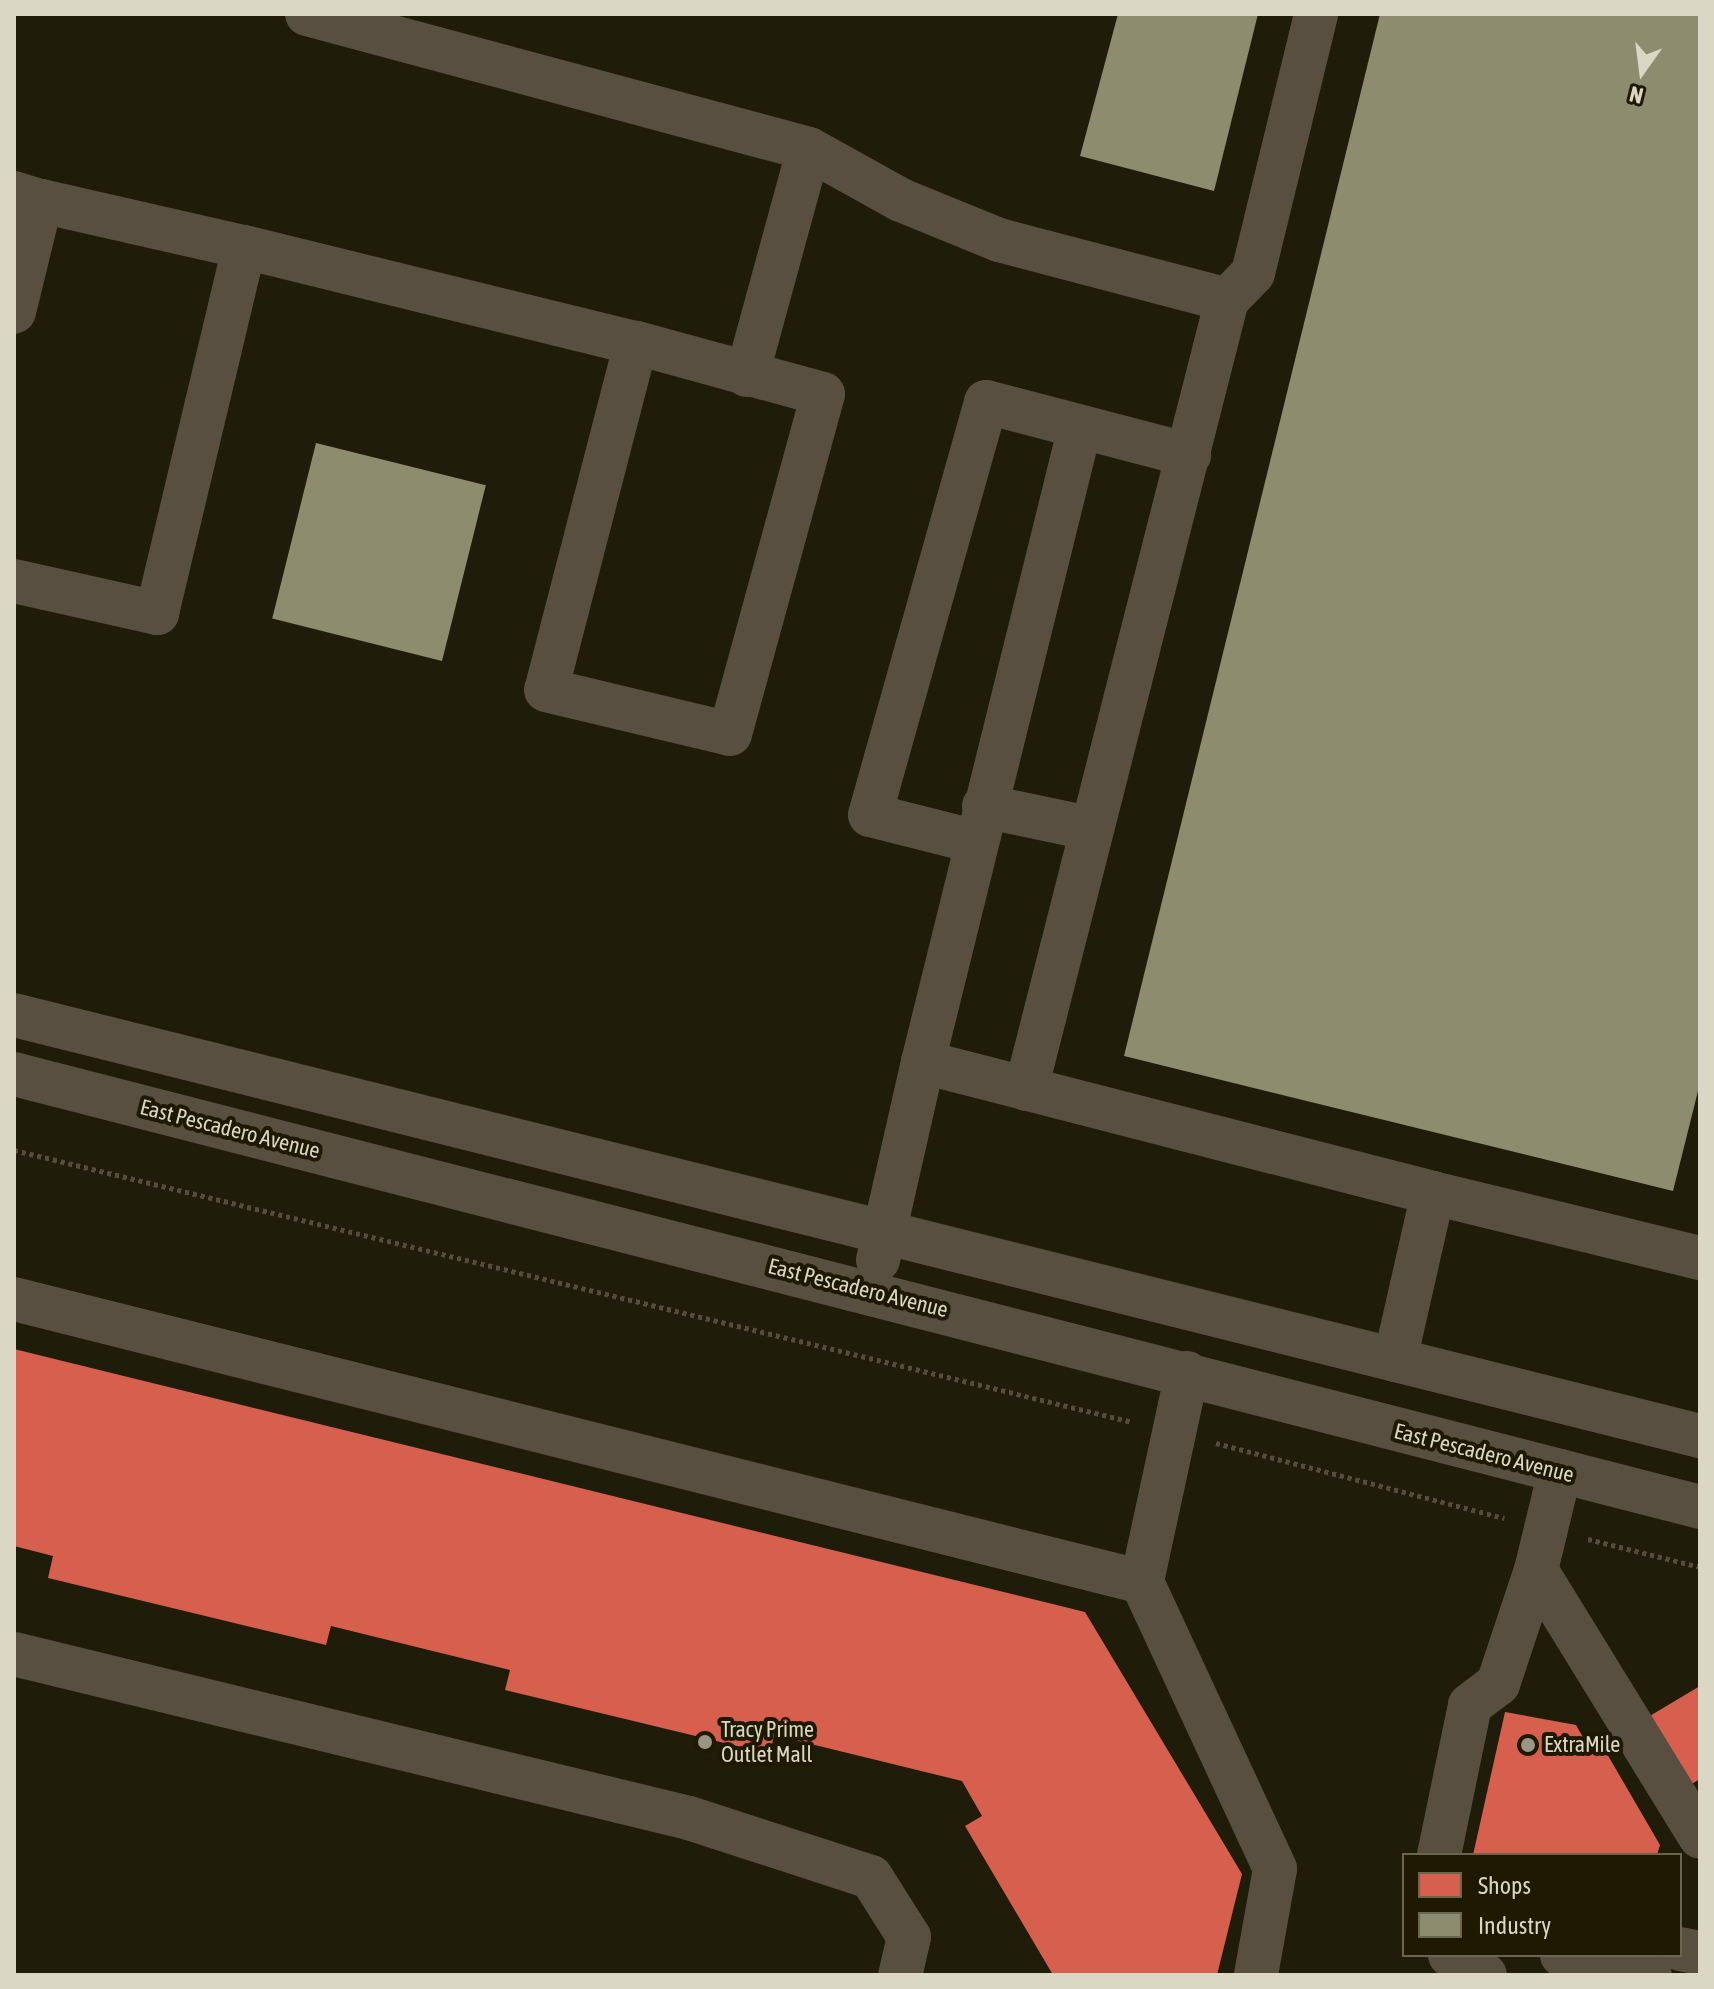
<!DOCTYPE html>
<html>
<head>
<meta charset="utf-8">
<style>
  body { margin:0 }
  #map { position:relative; width:1714px; height:1989px; overflow:hidden; background:#201c0a; font-family:"Asap Condensed",sans-serif }
  div>[style] { position:absolute }
  .shops>* { inset:0; background:#d6604d }
  .industry>* { inset:0; background:#8c8c6e; transform-origin:0 0 }
  .path>* { height:5px; margin-top:-2.5px; transform-origin:0; background:repeating-linear-gradient(90deg,#534c40 0 4px,transparent 0 8px) }
  .minor>* { height:44px; margin:-22px; padding:0 22px; transform-origin:22px; border-radius:22px; background:#584f40 }
  .dots>* { width:22px; height:22px; translate:-50% -50%; box-sizing:border-box; border:4px solid #1e1900; border-radius:50% }
  span { translate:-50% -50%; white-space:nowrap; text-align:center; line-height:1.15; -webkit-text-stroke:8px #1e1900; paint-order:stroke }
  .street-label { font-size:22px; color:#dad7c5 }
  .poi-label { font-size:22px; color:#dad7c5 }
  .left { translate:0 -50%; text-align:left }
  .frame { position:absolute; inset:0; border:16px solid #dad7c5; pointer-events:none }
  .legend { position:absolute; left:1402px; top:1853px; width:280px; height:104px; box-sizing:border-box; background:#1e1900; border:2px solid #69654f; margin:0; padding:10px 14px; list-style:none; font-size:24px; color:#dad7c5 }
  .legend li { display:flex; align-items:center; gap:16px; height:40px }
  .legend b { width:40px; border:2px solid #69654f }
  .north { position:absolute; left:1602px; top:32px; width:80px; height:80px; -webkit-text-stroke:6px #1e1900; paint-order:stroke; rotate:194deg; font-size:22px; font-weight:700; line-height:32px; text-align:center; color:#dad7c5 }
  .north::after { content:''; display:block; margin:auto; width:28px; height:36px; background:#dad7c5; clip-path:polygon(50% 0,100% 100%,50% 72%,0 100%) }
</style>
</head>
<body>
<div id="map">
  <div class="shops">
    <i style="clip-path:polygon(14px 1349px,1085px 1612px,1242px 1874px,1217px 1975px,1053px 1975px,965px 1826px,982px 1816px,962px 1781px,774px 1735px,770px 1754px,505px 1690px,510px 1670px,331px 1626px,326px 1645px,48px 1578px,53px 1556px,14px 1546px)"></i>
    <i style="clip-path:polygon(1700px 1686px,1700px 1779px,1690px 1785px,1648px 1717px)"></i>
    <i style="clip-path:polygon(1505px 1712px,1576px 1725px,1592px 1753px,1603px 1747px,1660px 1845px,1657px 1855px,1473px 1855px)"></i>
  </div>
  <div class="industry">
    <i style="clip-path:polygon(1118px 14px,1258px 14px,1214px 191px,1080px 156px)"></i>
    <i style="clip-path:polygon(1380px 14px,1700px 14px,1700px 1083px,1673px 1191px,1124px 1056px)"></i>
    <i style="left:316px;top:443px;width:175px;height:181px;rotate:14deg"></i>
  </div>
  <div class="path">
    <i style="left:14px;top:1150px;width:1151px;rotate:13.67deg"></i>
    <i style="left:1216px;top:1443px;width:298px;rotate:14.6deg"></i>
    <i style="left:1588px;top:1539px;width:115px;rotate:14deg"></i>
  </div>
  <div class="minor">
    <i style="left:307px;top:14px;width:520px;rotate:15.05deg"></i>
    <i style="left:809px;top:149px;width:105px;rotate:29deg"></i>
    <i style="left:901px;top:200px;width:106px;rotate:22.2deg"></i>
    <i style="left:999px;top:240px;width:236px;rotate:14.7deg"></i>
    <i style="left:14px;top:193px;width:28px;rotate:17deg"></i>
    <i style="left:41px;top:201px;width:114px;rotate:103.7deg"></i>
    <i style="left:41px;top:201px;width:208px;rotate:12.8deg"></i>
    <i style="left:747px;top:375px;width:234px;rotate:-74.7deg"></i>
    <i style="left:14px;top:581px;width:147px;rotate:12.6deg"></i>
    <i style="left:157px;top:613px;width:376px;rotate:-76.6deg"></i>
    <i style="left:244px;top:247px;width:404px;rotate:13.8deg"></i>
    <i style="left:636px;top:343px;width:358px;rotate:104.5deg"></i>
    <i style="left:546px;top:690px;width:189px;rotate:13.4deg"></i>
    <i style="left:730px;top:734px;width:352px;rotate:-74.7deg"></i>
    <i style="left:823px;top:394px;width:194px;rotate:-164.7deg"></i>
    <i style="left:984px;top:806px;width:106px;rotate:11.9deg"></i>
    <i style="left:973px;top:841px;width:106px;rotate:-165.8deg"></i>
    <i style="left:870px;top:815px;width:429px;rotate:-74.3deg"></i>
    <i style="left:986px;top:402px;width:210px;rotate:14.6deg"></i>
    <i style="left:14px;top:1015px;width:1738px;rotate:14.02deg"></i>
    <i style="left:923px;top:1062px;width:654px;rotate:-76.11deg"></i>
    <i style="left:14px;top:1074px;width:1741px;rotate:14.4deg"></i>
    <i style="left:1026px;top:1089px;width:814px;rotate:-75.71deg"></i>
    <i style="left:1227px;top:300px;width:37px;rotate:-46deg"></i>
    <i style="left:1253px;top:273px;width:267px;rotate:-76.3deg"></i>
    <i style="left:878px;top:1260px;width:203px;rotate:-77.2deg"></i>
    <i style="left:923px;top:1062px;width:527px;rotate:14.41deg"></i>
    <i style="left:14px;top:1299px;width:1163px;rotate:14.08deg"></i>
    <i style="left:1395px;top:1360px;width:171px;rotate:-77.2deg"></i>
    <i style="left:1433px;top:1193px;width:275px;rotate:13.7deg"></i>
    <i style="left:1187px;top:1373px;width:214px;rotate:102.2deg"></i>
    <i style="left:1142px;top:1582px;width:316px;rotate:65.1deg"></i>
    <i style="left:1275px;top:1869px;width:108px;rotate:100.2deg"></i>
    <i style="left:1560px;top:1471px;width:102px;rotate:103.6deg"></i>
    <i style="left:1536px;top:1570px;width:313px;rotate:58.4deg"></i>
    <i style="left:14px;top:1654px;width:695px;rotate:13.66deg"></i>
    <i style="left:689px;top:1818px;width:191px;rotate:18deg"></i>
    <i style="left:871px;top:1877px;width:71px;rotate:57.7deg"></i>
    <i style="left:909px;top:1937px;width:39px;rotate:103deg"></i>
    <i style="left:1439px;top:1855px;width:153px;rotate:-78.3deg"></i>
    <i style="left:1470px;top:1705px;width:35px;rotate:-37deg"></i>
    <i style="left:1498px;top:1684px;width:120px;rotate:-71.6deg"></i>
    <i style="left:1680px;top:1949px;width:20px;rotate:11deg"></i>
    <i style="left:1450px;top:1955px;width:40px;rotate:29.7deg"></i>
    <i style="left:1562px;top:1955px;width:90px;rotate:12.8deg"></i>
  </div>
  <div class="dots">
    <i style="left:705px;top:1742px;background:#999684"></i>
    <i style="left:1528px;top:1745px;background:#999684"></i>
  </div>
  <div class="street-label">
    <span style="left:230px;top:1129px;rotate:14deg">East Pescadero Avenue</span>
    <span style="left:858px;top:1288px;rotate:14deg">East Pescadero Avenue</span>
    <span style="left:1484px;top:1453px;rotate:14deg">East Pescadero Avenue</span>
  </div>
  <div class="poi-label">
    <span class="left" style="left:721px;top:1742px">Tracy Prime<br>Outlet Mall</span>
    <span class="left" style="left:1544px;top:1745px">ExtraMile</span>
  </div>
  <div class="frame"></div>
  <ul class="legend">
  <li><b style="height:22px;background:#d6604d"></b>Shops</li>
  <li><b style="height:22px;background:#8c8c6e"></b>Industry</li>
  </ul>
  <div class="north">N</div>
</div>
</body>
</html>
